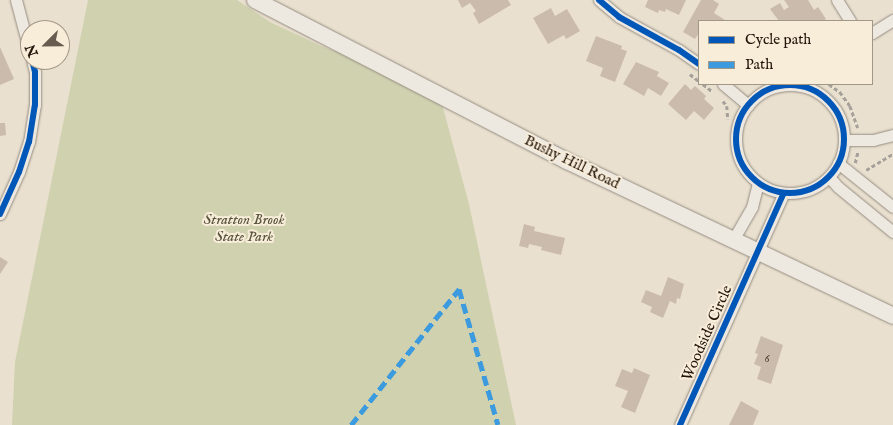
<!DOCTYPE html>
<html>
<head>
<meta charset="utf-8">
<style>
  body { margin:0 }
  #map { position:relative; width:893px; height:425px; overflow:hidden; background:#eae0cf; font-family:"IM FELL English",serif }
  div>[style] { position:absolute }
  .green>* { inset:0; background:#d0d1af }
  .building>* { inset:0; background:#cbbbac }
  .path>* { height:2.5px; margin-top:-1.25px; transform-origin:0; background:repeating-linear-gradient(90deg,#a5a099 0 4px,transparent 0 6.5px) }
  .roads { filter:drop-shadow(0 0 1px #948c81) drop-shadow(0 0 1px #948c81) }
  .minor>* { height:11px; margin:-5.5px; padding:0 5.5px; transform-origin:5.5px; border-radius:5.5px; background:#ede8e0 }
  .minor>.ring { margin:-5.5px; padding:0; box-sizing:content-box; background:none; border:11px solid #ede8e0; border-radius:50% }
  .secondary>* { height:16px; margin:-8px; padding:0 8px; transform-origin:8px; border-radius:8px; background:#ede8e0 }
  .quiet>* { height:5px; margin-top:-2.5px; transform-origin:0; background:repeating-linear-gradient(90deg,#3c9ade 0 10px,transparent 0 15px) }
  .cycleway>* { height:6px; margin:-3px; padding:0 3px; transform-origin:3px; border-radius:3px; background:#0057b8 }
  .cycleway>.ring { margin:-3px; padding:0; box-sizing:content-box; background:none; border:6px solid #0057b8; border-radius:50% }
  span { translate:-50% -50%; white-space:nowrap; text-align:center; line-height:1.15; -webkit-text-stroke:4px #f8edd9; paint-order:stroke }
  .number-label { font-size:12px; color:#4c3e32 }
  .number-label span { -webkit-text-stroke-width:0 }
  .street-label { font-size:15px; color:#22140a }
  .park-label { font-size:15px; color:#57523b; font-style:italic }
  .legend { position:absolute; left:698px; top:20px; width:175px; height:65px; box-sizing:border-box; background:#f8edd9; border:1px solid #a29686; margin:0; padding:6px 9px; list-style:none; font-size:15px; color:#22140a }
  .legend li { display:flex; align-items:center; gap:10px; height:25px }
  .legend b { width:25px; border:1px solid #a29686 }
  .north { position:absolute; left:20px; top:20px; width:50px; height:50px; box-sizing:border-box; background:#f8edd9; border:1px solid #a29686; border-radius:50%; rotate:247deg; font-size:14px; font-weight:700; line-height:20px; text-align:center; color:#22140a }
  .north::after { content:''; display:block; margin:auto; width:18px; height:22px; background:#685b4f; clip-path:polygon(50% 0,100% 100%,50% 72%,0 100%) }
</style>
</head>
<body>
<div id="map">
  <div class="green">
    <i style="clip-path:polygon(88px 0,237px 0,270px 22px,319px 45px,375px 67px,442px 104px,469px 204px,516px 425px,12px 425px,15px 362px)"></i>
  </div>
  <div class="building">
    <i style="clip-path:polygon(458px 0,508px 0,511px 5px,479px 24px,473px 13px,476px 11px,470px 3px,462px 8px)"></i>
    <i style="clip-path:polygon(648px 0,686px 0,679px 15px,666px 9px,665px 12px,659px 10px,658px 13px,645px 7px)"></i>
    <i style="clip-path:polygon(701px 0,713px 0,719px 4px,714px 13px,725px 20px,699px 21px,699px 33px,695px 39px,683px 32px)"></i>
    <i style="clip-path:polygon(784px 0,808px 0,814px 10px,818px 7px,826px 19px,823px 21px,779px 21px,770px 9px,780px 3px,784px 10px,789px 7px)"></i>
    <i style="clip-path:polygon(551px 8px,555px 16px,567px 9px,580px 31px,566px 39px,564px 35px,548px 44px,533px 18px)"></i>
    <i style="clip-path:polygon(596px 36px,622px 46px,621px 49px,627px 51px,615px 82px,600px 76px,603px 68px,586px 61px)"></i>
    <i style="clip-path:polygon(0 47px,14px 79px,0 85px)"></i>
    <i style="clip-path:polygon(636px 62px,659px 72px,657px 76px,669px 83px,661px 96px,648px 88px,644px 96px,623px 84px)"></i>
    <i style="clip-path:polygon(685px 84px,691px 90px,695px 86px,706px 96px,704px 99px,714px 108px,704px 120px,694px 111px,686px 120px,668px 104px)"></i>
    <i style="clip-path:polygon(0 123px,5px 123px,6px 135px,0 136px)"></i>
    <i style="clip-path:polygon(524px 224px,535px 227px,534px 231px,565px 238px,561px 255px,541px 250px,542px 247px,529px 244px,528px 248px,519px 246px)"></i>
    <i style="clip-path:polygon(0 257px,8px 262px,0 274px)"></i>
    <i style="clip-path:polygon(668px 277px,684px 284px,680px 299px,677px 298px,676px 304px,670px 301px,663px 318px,650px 312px,652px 307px,641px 302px,646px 290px,661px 296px)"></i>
    <i style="clip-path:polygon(761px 336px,783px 345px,771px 384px,757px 379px,761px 367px,754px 364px,758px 354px,755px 353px)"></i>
    <i style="clip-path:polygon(634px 368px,650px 375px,635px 413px,621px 407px,628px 391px,615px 386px,622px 369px,632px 373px)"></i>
    <i style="clip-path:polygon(741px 401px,759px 411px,753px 425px,729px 425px)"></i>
  </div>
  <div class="path">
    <i style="left:690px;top:74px;width:11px;rotate:38deg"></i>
    <i style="left:703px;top:84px;width:11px;rotate:38deg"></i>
    <i style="left:829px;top:84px;width:14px;rotate:36deg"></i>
    <i style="left:840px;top:92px;width:17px;rotate:54deg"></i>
    <i style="left:850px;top:106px;width:23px;rotate:70deg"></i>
    <i style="left:723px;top:101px;width:6px;rotate:51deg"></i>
    <i style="left:727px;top:106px;width:13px;rotate:86deg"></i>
    <i style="left:855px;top:163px;width:12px;rotate:-76deg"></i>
    <i style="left:866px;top:170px;width:31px;rotate:-31deg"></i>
  </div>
  <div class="roads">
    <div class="minor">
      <i style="left:16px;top:0;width:55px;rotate:75.2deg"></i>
      <i style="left:599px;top:0;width:26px;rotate:40deg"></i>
      <i style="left:619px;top:17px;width:68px;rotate:28.8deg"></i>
      <i style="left:679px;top:50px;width:24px;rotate:35deg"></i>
      <i style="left:837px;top:0;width:25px;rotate:58deg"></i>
      <i style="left:872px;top:33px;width:25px;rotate:-32deg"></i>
      <i style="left:723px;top:84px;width:33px;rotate:40deg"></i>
      <i class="ring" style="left:736px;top:85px;width:97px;height:97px"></i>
      <i style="left:844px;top:140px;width:29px"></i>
      <i style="left:873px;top:140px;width:21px;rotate:-14deg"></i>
      <i style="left:838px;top:163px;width:70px;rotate:38.7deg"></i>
      <i style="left:829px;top:177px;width:13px;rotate:48deg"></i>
      <i style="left:838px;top:187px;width:71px;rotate:39.3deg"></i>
      <i style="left:0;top:214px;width:46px;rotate:-65.7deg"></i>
      <i style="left:19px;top:172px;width:32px;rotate:-72deg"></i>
      <i style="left:29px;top:142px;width:37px;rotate:-81deg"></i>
      <i style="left:35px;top:105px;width:33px;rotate:-90deg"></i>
      <i style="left:35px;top:72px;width:12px;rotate:-104deg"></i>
      <i style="left:733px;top:240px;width:38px;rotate:-60deg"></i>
      <i style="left:752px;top:207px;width:25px;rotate:-76deg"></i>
      <i style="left:680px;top:425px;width:254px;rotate:-65.9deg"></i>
    </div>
    <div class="secondary">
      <i style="left:255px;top:0;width:351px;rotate:27.3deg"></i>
      <i style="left:567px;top:161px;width:361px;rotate:25.4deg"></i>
    </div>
  </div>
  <div class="quiet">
    <i style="left:351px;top:425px;width:174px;rotate:-51.5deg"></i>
    <i style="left:459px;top:289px;width:141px;rotate:74deg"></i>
  </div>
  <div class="cycleway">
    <i style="left:599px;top:0;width:26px;rotate:40deg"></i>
    <i style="left:619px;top:17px;width:68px;rotate:28.8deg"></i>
    <i style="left:679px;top:50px;width:24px;rotate:35deg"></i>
    <i class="ring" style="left:736px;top:85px;width:102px;height:102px"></i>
    <i style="left:0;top:214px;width:46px;rotate:-65.7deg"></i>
    <i style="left:19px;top:172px;width:32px;rotate:-72deg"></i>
    <i style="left:29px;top:142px;width:37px;rotate:-81deg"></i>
    <i style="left:35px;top:105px;width:33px;rotate:-90deg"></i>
    <i style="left:35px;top:72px;width:12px;rotate:-104deg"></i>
    <i style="left:680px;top:425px;width:254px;rotate:-65.9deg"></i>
  </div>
  <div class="number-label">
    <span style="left:767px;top:359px">6</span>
  </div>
  <div class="street-label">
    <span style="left:572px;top:162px;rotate:26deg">Bushy Hill Road</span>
    <span style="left:707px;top:333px;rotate:-66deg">Woodside Circle</span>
  </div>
  <div class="park-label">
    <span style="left:244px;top:228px">Stratton Brook<br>State Park</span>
  </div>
  <ul class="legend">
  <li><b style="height:6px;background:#0057b8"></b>Cycle path</li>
  <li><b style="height:6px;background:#3c9ade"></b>Path</li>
  </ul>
  <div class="north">N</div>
</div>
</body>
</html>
